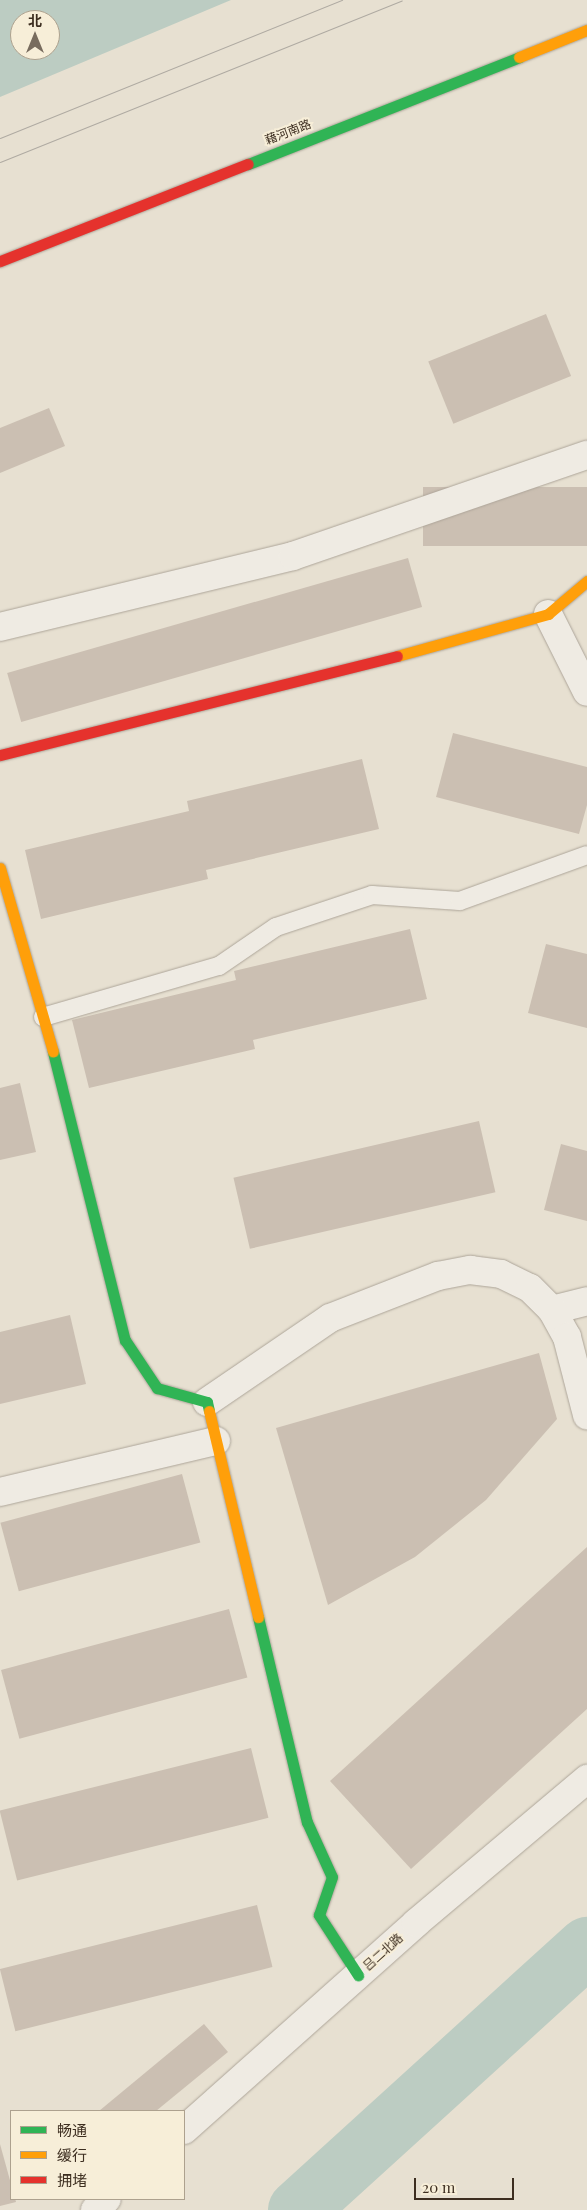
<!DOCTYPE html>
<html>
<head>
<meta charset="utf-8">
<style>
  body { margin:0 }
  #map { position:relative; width:587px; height:2210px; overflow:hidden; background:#e7e0d1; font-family:"Playfair Display","Noto Sans SC",serif }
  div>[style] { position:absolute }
  .water>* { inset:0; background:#bcccc2 }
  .river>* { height:60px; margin:-30px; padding:0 30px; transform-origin:30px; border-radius:30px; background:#bcccc2 }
  .building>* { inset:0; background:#cbbfb2; transform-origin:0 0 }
  .roads { filter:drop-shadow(0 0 1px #ada599) drop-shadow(0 0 1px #ada599) }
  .lane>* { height:18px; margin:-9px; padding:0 9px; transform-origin:9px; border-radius:9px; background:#efebe3 }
  .street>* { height:28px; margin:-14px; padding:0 14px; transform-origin:14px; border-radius:14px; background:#efebe3 }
  .fast>* { height:11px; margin:-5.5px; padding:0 5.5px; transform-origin:5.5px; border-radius:5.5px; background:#30b455 }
  .slow>* { height:11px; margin:-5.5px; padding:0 5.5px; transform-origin:5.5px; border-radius:5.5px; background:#ff9f0a }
  .jam>* { height:11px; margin:-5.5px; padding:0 5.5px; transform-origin:5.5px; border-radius:5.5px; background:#e5322d }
  .tram>* { height:1px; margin:-0.5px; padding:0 0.5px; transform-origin:0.5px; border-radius:0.5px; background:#afaaa2 }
  span { translate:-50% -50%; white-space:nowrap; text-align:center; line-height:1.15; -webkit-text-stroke:4px #f7eed8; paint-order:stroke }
  .street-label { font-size:12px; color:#3d2e20 }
  .legend { position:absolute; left:10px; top:2110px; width:175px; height:90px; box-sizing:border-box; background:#f7eed8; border:1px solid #ada18e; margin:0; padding:6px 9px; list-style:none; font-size:15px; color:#3d2e20 }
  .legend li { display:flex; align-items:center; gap:10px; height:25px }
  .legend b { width:25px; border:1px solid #ada18e }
  .north { position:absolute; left:10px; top:10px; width:50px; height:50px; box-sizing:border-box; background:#f7eed8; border:1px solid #ada18e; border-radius:50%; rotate:0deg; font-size:14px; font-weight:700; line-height:20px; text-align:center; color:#3d2e20 }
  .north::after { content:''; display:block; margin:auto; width:18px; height:22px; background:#786c5e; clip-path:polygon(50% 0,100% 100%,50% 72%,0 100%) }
  .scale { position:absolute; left:414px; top:2178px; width:100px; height:22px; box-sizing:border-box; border:2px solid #3d2e20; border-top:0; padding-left:6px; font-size:15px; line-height:18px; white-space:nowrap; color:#3d2e20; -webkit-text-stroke:4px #f7eed8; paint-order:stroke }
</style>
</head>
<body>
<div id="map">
  <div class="water">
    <i style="clip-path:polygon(evenodd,0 0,231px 0,0 97px,0 0,20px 20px,50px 20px,50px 50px,20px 50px,20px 20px)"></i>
  </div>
  <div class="river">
    <i style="left:298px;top:2210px;width:391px;rotate:-42.3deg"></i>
  </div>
  <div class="building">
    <i style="left:546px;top:314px;width:67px;height:127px;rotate:68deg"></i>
    <i style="clip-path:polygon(49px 408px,65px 446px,0 473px,0 428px)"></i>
    <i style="left:587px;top:487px;width:59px;height:164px;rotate:90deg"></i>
    <i style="left:408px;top:558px;width:51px;height:417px;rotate:74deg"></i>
    <i style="clip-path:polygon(453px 733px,587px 767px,587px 805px,579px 834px,436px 797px)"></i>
    <i style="clip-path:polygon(362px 759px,379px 829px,206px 870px,208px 879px,41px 919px,25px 850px,189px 811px,187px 801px)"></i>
    <i style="clip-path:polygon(410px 929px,427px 999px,253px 1040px,255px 1049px,89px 1088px,72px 1020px,236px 980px,234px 971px)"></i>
    <i style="clip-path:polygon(546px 944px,587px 954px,587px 1028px,528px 1013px)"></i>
    <i style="clip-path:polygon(20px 1083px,36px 1152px,0 1160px,0 1088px)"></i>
    <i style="left:479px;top:1121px;width:73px;height:252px;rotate:77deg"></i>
    <i style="clip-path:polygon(561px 1144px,587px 1151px,587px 1221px,544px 1210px)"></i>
    <i style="clip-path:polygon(70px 1315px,86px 1384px,0 1404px,0 1332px)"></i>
    <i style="clip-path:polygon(539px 1353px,557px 1419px,486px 1500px,415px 1557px,328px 1605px,276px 1428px)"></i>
    <i style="left:182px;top:1474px;width:71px;height:188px;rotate:75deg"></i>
    <i style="clip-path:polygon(587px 1547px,587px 1709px,411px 1869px,330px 1781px)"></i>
    <i style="left:229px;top:1609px;width:71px;height:236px;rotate:75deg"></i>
    <i style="left:251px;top:1748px;width:72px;height:259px;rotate:76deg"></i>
    <i style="left:257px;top:1905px;width:64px;height:265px;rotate:76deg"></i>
    <i style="clip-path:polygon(204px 2024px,228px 2052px,156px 2111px,99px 2111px)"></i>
    <i style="clip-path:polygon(0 2144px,16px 2202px,0 2206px)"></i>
  </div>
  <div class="roads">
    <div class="lane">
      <i style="left:43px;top:1017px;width:183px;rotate:-16.2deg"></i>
      <i style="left:219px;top:966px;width:69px;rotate:-34.4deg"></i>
      <i style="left:276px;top:927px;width:101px;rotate:-18.4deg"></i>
      <i style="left:372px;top:895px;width:88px;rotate:3.9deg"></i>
      <i style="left:460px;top:901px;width:135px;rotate:-19.9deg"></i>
    </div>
    <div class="street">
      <i style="left:548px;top:614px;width:87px;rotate:63.4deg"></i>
      <i style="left:0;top:627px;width:301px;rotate:-13.6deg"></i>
      <i style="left:293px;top:556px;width:311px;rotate:-19deg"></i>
      <i style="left:552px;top:1310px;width:36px;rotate:-14deg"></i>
      <i style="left:207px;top:1402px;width:149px;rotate:-34.3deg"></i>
      <i style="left:330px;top:1318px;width:116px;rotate:-21.3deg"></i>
      <i style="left:438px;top:1276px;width:33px;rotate:-11deg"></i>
      <i style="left:470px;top:1270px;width:31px;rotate:7deg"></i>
      <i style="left:501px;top:1274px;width:32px;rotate:26deg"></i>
      <i style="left:530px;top:1288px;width:31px;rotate:45deg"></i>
      <i style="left:552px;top:1310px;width:31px;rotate:61deg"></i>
      <i style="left:567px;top:1337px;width:81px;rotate:75.6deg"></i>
      <i style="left:0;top:1492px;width:222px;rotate:-13.3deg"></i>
      <i style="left:184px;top:2130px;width:311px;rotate:-41.7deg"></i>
      <i style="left:416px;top:1923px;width:224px;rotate:-40.1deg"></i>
      <i style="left:95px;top:2210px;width:16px;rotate:-43deg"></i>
    </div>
    <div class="fast">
      <i style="left:248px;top:164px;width:291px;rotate:-21.5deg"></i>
      <i style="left:53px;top:1052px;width:297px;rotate:76deg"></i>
      <i style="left:125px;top:1340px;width:58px;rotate:56.3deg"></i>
      <i style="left:157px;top:1388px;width:52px;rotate:15.6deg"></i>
      <i style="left:207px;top:1402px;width:9px;rotate:77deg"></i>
      <i style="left:258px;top:1617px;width:211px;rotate:76.6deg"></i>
      <i style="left:307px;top:1822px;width:60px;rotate:65.6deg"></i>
      <i style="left:332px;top:1877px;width:40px;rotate:108.9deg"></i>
      <i style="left:319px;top:1915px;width:72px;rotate:57deg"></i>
    </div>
    <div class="slow">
      <i style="left:519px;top:57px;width:73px;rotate:-21.7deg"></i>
      <i style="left:397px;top:656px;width:157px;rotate:-15.5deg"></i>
      <i style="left:548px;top:614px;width:51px;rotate:-40.2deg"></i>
      <i style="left:0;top:868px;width:191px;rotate:73.9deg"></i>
      <i style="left:209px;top:1411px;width:212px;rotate:76.6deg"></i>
    </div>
    <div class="jam">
      <i style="left:0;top:261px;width:266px;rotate:-21.4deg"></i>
      <i style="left:0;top:755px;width:409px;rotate:-14deg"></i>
    </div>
  </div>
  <div class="tram">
    <i style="left:0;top:138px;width:369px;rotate:-22deg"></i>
    <i style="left:0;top:162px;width:433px;rotate:-21.9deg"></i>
  </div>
  <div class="street-label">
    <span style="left:288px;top:132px;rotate:-21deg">藉河南路</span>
    <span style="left:383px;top:1952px;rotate:-42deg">吕二北路</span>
  </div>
  <ul class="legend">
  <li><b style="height:6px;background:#30b455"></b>畅通</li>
  <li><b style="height:6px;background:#ff9f0a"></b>缓行</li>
  <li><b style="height:6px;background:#e5322d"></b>拥堵</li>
  </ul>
  <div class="north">北</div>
  <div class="scale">20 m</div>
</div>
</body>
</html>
